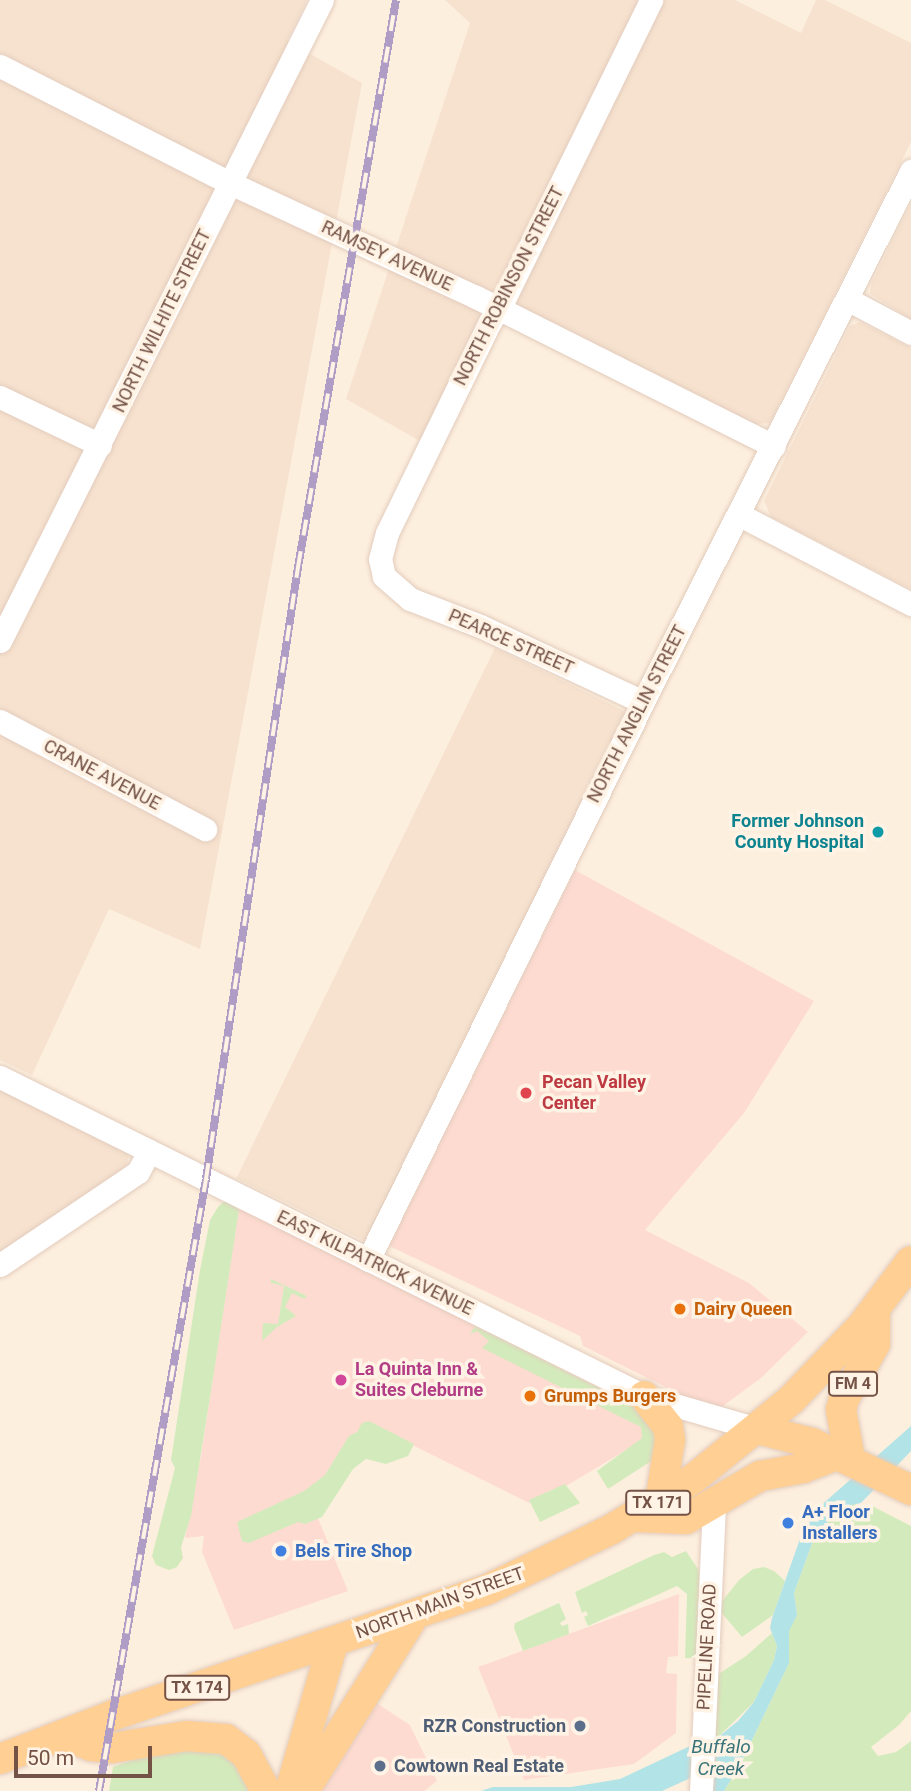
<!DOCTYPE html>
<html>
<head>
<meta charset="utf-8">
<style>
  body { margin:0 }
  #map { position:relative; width:911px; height:1791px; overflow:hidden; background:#fdefde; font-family:Roboto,sans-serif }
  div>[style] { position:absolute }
  .residential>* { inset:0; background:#f7e2cf; transform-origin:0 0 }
  .commercial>* { inset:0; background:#fedbd1 }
  .green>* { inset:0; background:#d3ebbc }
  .water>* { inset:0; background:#b2e3e7 }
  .roads { filter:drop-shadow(0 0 2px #e3ccbd) drop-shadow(0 0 2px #e3ccbd) }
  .minor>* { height:23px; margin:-11.5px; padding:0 11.5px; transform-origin:11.5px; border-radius:11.5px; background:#fff }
  .major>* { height:30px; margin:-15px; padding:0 15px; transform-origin:15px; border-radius:15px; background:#ffcf93 }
  .rail>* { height:8px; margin-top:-4px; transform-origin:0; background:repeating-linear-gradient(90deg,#fff3e5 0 16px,#b09dc6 0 32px); box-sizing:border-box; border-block:2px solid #b09dc6 }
  .dots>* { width:19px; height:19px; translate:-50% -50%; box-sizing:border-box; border:4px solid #fff3e5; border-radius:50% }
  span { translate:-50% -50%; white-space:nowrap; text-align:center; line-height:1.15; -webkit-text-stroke:7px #fff3e5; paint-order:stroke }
  .shield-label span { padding:2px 5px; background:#fff3e5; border:2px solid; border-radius:5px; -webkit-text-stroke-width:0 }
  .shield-label { font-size:16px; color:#745245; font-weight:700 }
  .street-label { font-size:18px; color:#745245 }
  .culture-label { font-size:18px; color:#0d838f; font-weight:700 }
  .right { translate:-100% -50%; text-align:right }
  .health-label { font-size:18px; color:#be3a42; font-weight:700 }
  .left { translate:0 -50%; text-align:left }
  .food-label { font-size:18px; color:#c56008; font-weight:700 }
  .hotel-label { font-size:18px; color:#b23c85; font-weight:700 }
  .shop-label { font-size:18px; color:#366cbe; font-weight:700 }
  .service-label { font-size:18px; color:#4e5e75; font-weight:700 }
  .water-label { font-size:19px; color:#39757b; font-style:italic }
  .scale { position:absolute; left:14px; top:1746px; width:138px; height:32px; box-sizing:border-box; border:4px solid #745245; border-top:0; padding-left:9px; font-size:21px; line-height:24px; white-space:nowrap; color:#745245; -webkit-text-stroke:5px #fff3e5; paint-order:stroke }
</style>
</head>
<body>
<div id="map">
  <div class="residential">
    <i style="clip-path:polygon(0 0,307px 0,287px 41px,362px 83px,200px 949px,109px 909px,32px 1075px,0 1060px)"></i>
    <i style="clip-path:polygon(445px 0,735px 0,801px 33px,816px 0,825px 0,911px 43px,911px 142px,770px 423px,755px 424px,526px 310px,481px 314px,420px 441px,346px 399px,470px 23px)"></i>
    <i style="clip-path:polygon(911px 204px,911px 319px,870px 294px,871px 284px)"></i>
    <i style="clip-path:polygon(860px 322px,911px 348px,911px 589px,771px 517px,764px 501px,850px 326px)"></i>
    <i style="left:495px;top:648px;width:146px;height:590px;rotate:26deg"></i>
    <i style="clip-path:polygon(0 1088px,129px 1153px,127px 1164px,120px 1171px,0 1255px)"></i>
  </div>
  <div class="commercial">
    <i style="clip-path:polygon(575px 870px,814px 1001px,744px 1113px,645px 1230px,749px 1283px,808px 1332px,761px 1378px,720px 1408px,708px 1408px,583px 1346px,580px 1336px,389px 1246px)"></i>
    <i style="clip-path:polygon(239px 1206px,650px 1413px,648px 1437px,556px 1492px,529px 1503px,370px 1424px,315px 1511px,348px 1591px,234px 1630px,202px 1552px,204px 1536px,185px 1538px,201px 1456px)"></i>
    <i style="clip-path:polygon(679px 1594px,678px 1656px,668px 1657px,666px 1673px,677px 1674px,676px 1733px,634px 1764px,524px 1780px,478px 1667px)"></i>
    <i style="clip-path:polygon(372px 1700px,410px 1725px,437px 1781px,424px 1791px,314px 1791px)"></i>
  </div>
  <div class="green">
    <i style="clip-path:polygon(227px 1199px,239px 1210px,214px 1372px,191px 1516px,181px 1547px,183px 1558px,177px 1567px,169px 1570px,156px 1565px,152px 1556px,175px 1468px,171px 1460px,200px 1270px,210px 1220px,218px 1207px)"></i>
    <i style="clip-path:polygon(271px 1279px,307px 1296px,304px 1299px,292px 1293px,285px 1307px,296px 1316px,277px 1327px,262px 1341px,263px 1323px,278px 1324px,284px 1286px,271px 1283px)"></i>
    <i style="clip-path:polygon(475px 1326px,655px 1416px,659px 1456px,608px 1489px,597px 1471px,642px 1438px,641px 1427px,482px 1348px,489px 1341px,477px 1331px,470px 1334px)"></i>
    <i style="clip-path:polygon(369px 1421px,414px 1444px,408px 1456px,386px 1464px,366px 1459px,353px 1469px,322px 1517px,305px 1524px,298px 1522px,249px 1543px,242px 1541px,237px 1522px,304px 1491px,325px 1475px,349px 1436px,357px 1432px,362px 1423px)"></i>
    <i style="clip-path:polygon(565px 1484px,580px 1503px,540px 1522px,529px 1500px)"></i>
    <i style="clip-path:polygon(854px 1503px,860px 1509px,870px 1505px,911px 1526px,911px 1711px,899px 1725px,871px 1747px,878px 1756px,896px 1752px,911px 1741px,911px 1791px,724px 1791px,740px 1765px,789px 1663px,789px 1630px,797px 1615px,794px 1593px,814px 1538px,841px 1507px)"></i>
    <i style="clip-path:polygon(686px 1551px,698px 1569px,700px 1580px,698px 1658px,685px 1658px,687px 1594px,677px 1586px,588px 1626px,584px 1617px,588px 1615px,586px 1611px,582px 1613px,575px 1592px,654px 1555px,664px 1552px,672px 1557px)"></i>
    <i style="clip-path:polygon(764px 1567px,774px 1571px,785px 1581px,773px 1615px,742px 1637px,721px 1612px,720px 1604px,739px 1580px,753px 1569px)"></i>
    <i style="clip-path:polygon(559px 1603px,566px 1619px,560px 1623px,562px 1626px,568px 1624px,569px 1634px,523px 1651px,514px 1628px,515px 1623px)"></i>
    <i style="clip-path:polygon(772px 1633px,777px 1646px,774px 1660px,754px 1702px,717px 1738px,714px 1736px,717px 1675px,746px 1656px)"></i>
    <i style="clip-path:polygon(166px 1748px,219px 1752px,234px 1761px,254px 1791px,109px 1791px,113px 1767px)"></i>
  </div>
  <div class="water">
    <i style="clip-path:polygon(911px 1426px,911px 1451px,861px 1503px,841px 1507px,814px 1538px,794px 1593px,797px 1615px,789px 1631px,789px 1663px,740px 1765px,724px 1791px,709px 1791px,706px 1771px,662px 1791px,481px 1791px,493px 1787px,571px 1787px,620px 1779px,690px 1746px,717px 1738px,738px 1721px,754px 1702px,774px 1660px,777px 1646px,770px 1628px,772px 1618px,801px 1536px,817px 1509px)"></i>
  </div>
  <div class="roads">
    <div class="minor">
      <i style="left:0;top:66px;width:258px;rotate:27deg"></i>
      <i style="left:230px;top:183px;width:271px;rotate:24.9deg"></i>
      <i style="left:476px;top:297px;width:333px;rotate:26.6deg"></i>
      <i style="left:847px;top:299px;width:72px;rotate:28deg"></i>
      <i style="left:0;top:397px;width:111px;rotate:25.6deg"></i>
      <i style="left:738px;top:514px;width:195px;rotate:27.5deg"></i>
      <i style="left:0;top:641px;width:717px;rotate:-63.33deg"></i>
      <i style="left:643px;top:702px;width:180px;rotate:-155deg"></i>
      <i style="left:480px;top:626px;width:75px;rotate:-158.9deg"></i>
      <i style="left:410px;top:599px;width:35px;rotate:-139deg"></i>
      <i style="left:384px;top:576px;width:17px;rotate:-103deg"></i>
      <i style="left:380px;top:559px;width:27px;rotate:-75deg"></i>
      <i style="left:387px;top:533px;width:235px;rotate:-64deg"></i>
      <i style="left:490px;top:322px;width:29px;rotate:-59deg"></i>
      <i style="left:505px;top:297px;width:331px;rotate:-63.8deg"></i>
      <i style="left:0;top:721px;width:232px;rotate:27.8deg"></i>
      <i style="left:0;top:1077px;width:719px;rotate:26.35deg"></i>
      <i style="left:644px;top:1396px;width:118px;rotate:16.3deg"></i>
      <i style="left:368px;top:1260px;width:622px;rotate:-63.76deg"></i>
      <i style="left:643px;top:702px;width:595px;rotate:-63.22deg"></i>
      <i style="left:0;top:1265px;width:166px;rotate:-34deg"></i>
      <i style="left:138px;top:1172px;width:24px;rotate:-62deg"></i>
      <i style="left:701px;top:1791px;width:288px;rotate:-87.4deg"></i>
    </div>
    <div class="major">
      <i style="left:644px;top:1396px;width:39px;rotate:52deg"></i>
      <i style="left:668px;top:1427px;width:13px;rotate:81deg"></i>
      <i style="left:670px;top:1440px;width:63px;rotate:99.2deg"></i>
      <i style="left:757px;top:1429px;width:57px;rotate:14.3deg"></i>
      <i style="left:812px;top:1443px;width:110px;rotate:25.4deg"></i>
      <i style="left:850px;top:1459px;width:50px;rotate:-100.4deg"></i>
      <i style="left:841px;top:1410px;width:11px;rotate:-75deg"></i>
      <i style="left:844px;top:1399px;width:63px;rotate:-60.6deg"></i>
      <i style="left:875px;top:1344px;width:34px;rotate:-90deg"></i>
      <i style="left:634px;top:1517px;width:52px;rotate:2.2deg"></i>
      <i style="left:686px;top:1519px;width:86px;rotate:-30.2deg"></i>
      <i style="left:760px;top:1476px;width:44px;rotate:-10.5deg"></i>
      <i style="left:803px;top:1468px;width:39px;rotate:-21deg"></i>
      <i style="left:63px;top:1735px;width:30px;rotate:21deg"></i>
      <i style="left:91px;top:1746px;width:21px;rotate:5deg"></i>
      <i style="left:112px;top:1748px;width:75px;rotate:-9.2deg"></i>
      <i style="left:186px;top:1736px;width:40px;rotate:4.3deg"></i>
      <i style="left:226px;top:1739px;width:25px;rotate:37deg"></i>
      <i style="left:246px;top:1754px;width:42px;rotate:61.6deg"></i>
      <i style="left:0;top:1759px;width:122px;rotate:-21.1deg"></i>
      <i style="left:114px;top:1715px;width:392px;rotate:-18.6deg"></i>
      <i style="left:486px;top:1590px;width:140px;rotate:-25.8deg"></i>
      <i style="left:612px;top:1529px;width:95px;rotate:-31.7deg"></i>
      <i style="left:693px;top:1479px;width:127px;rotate:-38.9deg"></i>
      <i style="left:792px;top:1399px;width:101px;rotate:-46.2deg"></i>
      <i style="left:862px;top:1326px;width:81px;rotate:-53deg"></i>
      <i style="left:290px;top:1791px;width:154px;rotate:-73.8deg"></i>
      <i style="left:304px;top:1791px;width:209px;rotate:-57.9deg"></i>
    </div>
  </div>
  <div class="rail">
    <i style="left:99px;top:1791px;width:621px;rotate:-80.08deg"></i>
    <i style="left:206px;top:1179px;width:619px;rotate:-81.45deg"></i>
    <i style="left:298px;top:567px;width:575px;rotate:-80.19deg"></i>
  </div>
  <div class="dots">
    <i style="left:878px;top:832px;background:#0f9aa8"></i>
    <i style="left:526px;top:1093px;background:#e0444e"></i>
    <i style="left:680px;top:1309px;background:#e8710a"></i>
    <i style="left:341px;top:1380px;background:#d1479c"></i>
    <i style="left:530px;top:1396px;background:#e8710a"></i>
    <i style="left:788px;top:1523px;background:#3f7fe0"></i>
    <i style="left:281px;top:1551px;background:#3f7fe0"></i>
    <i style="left:580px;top:1726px;background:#5c6f8a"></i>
    <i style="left:380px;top:1766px;background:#5c6f8a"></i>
  </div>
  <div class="shield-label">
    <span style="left:853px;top:1384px">FM 4</span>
    <span style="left:658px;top:1503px">TX 171</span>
    <span style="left:197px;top:1688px">TX 174</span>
  </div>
  <div class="street-label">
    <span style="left:387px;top:256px;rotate:25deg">RAMSEY AVENUE</span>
    <span style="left:509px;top:286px;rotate:-63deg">NORTH ROBINSON STREET</span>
    <span style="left:162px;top:321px;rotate:-64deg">NORTH WILHITE STREET</span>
    <span style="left:511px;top:642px;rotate:24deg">PEARCE STREET</span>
    <span style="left:637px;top:714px;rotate:-63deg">NORTH ANGLIN STREET</span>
    <span style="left:102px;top:775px;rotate:28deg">CRANE AVENUE</span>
    <span style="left:375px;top:1263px;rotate:26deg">EAST KILPATRICK AVENUE</span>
    <span style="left:440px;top:1603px;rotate:-20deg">NORTH MAIN STREET</span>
    <span style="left:707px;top:1647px;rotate:-87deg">PIPELINE ROAD</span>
  </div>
  <div class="culture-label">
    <span class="right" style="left:864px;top:832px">Former Johnson<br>County Hospital</span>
  </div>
  <div class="health-label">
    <span class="left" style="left:542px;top:1093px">Pecan Valley<br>Center</span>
  </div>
  <div class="food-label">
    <span class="left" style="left:694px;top:1309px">Dairy Queen</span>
    <span class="left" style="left:544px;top:1396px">Grumps Burgers</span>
  </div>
  <div class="hotel-label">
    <span class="left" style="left:355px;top:1380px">La Quinta Inn &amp;<br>Suites Cleburne</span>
  </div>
  <div class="shop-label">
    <span class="left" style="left:802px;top:1523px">A+ Floor<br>Installers</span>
    <span class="left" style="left:295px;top:1551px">Bels Tire Shop</span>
  </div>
  <div class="service-label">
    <span class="right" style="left:566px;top:1726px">RZR Construction</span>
    <span class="left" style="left:394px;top:1766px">Cowtown Real Estate</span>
  </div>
  <div class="water-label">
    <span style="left:721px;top:1758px">Buffalo<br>Creek</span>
  </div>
  <div class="scale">50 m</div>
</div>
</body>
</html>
